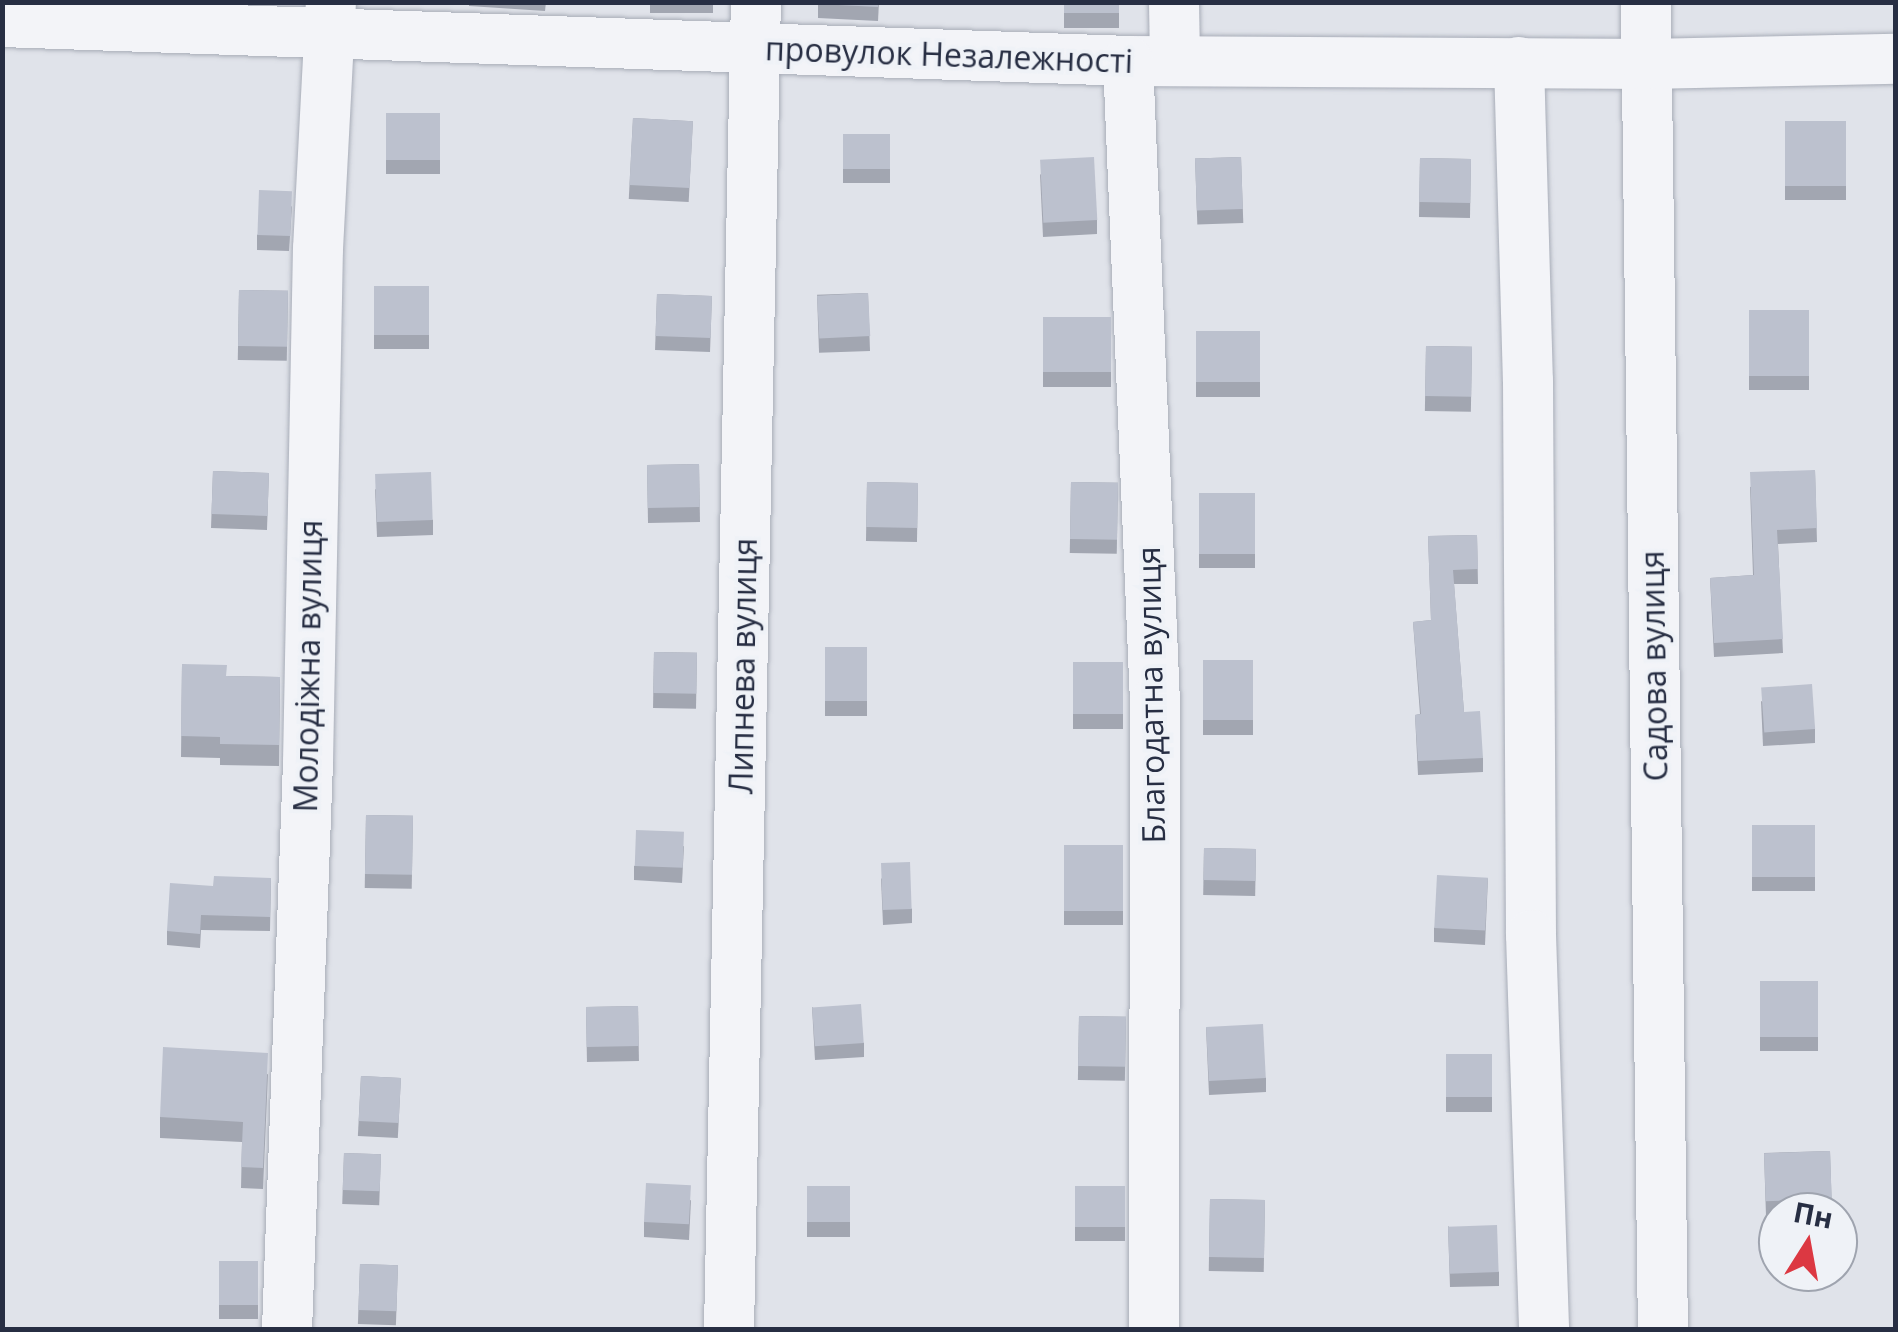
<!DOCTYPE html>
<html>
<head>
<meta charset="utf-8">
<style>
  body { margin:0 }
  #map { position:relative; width:1898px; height:1332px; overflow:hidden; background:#e0e3ea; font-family:"Open Sans",sans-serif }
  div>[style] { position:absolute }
  .roads { filter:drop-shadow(0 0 2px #a8adb8) drop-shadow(0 0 2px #a8adb8) }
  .minor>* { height:50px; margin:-25px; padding:0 25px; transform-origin:25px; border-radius:25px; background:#f3f4f8 }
  .wall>* { inset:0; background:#a2a6b1; transform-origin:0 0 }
  .building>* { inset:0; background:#bcc1ce; transform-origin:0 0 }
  span { translate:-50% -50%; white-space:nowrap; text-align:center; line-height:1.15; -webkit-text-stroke:8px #eff2f7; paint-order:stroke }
  .street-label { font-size:32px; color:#272e43 }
  .frame { position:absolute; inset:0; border:5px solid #272e43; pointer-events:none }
  .north { position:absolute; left:1758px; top:1192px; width:100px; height:100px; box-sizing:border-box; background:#eff2f7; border:2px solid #9fa4af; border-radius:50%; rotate:11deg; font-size:28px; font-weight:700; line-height:40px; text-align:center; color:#272e43 }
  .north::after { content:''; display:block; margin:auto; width:35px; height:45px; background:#dc3842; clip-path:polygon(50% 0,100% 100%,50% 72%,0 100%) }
</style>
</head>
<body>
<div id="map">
  <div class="roads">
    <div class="minor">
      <i style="left:1174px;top:2px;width:57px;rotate:89deg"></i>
      <i style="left:1646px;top:2px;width:1328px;rotate:89.27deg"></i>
      <i style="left:2px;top:22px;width:1127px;rotate:1.98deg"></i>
      <i style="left:1128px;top:61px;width:519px;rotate:0.33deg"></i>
      <i style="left:1647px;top:64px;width:249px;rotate:-1.2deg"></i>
      <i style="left:1128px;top:61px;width:642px;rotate:87.59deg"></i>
      <i style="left:1155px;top:702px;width:628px;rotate:90.09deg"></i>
      <i style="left:1519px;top:62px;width:319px;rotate:88.4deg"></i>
      <i style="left:1528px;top:381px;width:554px;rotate:89.69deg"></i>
      <i style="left:1531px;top:935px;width:395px;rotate:88.1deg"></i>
      <i style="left:287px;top:1330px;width:567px;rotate:-87.88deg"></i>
      <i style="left:308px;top:763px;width:514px;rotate:-88.89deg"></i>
      <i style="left:318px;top:249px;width:247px;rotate:-87deg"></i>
      <i style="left:729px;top:1330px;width:1328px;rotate:-88.84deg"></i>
    </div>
  </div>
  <div class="wall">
    <i style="clip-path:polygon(469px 2px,546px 2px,545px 11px,469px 6px)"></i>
    <i style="left:650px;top:2px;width:63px;height:11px"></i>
    <i style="clip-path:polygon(818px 2px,879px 2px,878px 21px,818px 18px)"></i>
    <i style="left:1064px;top:2px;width:55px;height:26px"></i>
    <i style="left:386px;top:113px;width:54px;height:61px"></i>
    <i style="left:633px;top:118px;width:60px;height:81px;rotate:3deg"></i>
    <i style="left:1785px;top:121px;width:61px;height:79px"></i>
    <i style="left:843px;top:134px;width:47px;height:49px"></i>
    <i style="left:1241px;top:157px;width:66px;height:46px;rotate:88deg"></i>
    <i style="left:1420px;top:158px;width:51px;height:59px;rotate:1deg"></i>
    <i style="clip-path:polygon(1040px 174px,1097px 220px,1097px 234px,1043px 237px)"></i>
    <i style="clip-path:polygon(292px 206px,289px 251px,257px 250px,257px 235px)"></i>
    <i style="left:374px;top:286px;width:55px;height:63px"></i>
    <i style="left:239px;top:290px;width:49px;height:70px;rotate:1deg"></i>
    <i style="left:868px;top:293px;width:58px;height:51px;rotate:88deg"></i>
    <i style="left:657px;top:294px;width:55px;height:56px;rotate:2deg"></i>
    <i style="left:1749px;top:310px;width:60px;height:80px"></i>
    <i style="left:1043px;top:317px;width:68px;height:70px"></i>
    <i style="left:1196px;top:331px;width:64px;height:66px"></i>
    <i style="left:1426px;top:346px;width:46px;height:65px;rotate:1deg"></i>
    <i style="left:699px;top:464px;width:58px;height:52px;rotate:89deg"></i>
    <i style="clip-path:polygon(1815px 470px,1817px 542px,1778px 544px,1783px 653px,1714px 657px,1710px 578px,1753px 575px,1750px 487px)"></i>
    <i style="left:213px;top:471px;width:56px;height:57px;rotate:2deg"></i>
    <i style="left:867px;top:482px;width:51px;height:59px;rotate:1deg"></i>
    <i style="left:1071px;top:482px;width:47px;height:71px;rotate:1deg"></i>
    <i style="clip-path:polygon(375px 489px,433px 520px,433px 535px,377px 537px)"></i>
    <i style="left:1199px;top:493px;width:56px;height:75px"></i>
    <i style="clip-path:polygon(1477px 535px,1478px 584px,1454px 584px,1464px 712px,1483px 758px,1483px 772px,1418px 775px,1415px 715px,1420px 714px,1413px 622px,1431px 620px,1428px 536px)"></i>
    <i style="left:867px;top:647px;width:69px;height:42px;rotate:90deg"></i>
    <i style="left:654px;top:652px;width:43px;height:56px;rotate:1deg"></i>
    <i style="left:1203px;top:660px;width:50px;height:75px"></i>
    <i style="left:1073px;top:662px;width:50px;height:67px"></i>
    <i style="clip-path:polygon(182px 664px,226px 676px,280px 677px,279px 766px,220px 765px,220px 758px,181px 757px)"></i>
    <i style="clip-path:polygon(1761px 701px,1815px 729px,1815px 743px,1763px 746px)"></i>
    <i style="left:366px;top:815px;width:47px;height:73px;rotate:1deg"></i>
    <i style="left:1752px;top:825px;width:63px;height:66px"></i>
    <i style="left:1064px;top:845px;width:59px;height:80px"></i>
    <i style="clip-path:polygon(684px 846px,682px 883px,634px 880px,634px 866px)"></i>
    <i style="left:1204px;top:848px;width:52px;height:47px;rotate:1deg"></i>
    <i style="clip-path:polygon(271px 878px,270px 931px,201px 930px,200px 948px,167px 945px,167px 931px,213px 886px)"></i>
    <i style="clip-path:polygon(881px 878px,912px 909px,912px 923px,883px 925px)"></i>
    <i style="clip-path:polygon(1488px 878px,1485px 945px,1434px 942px,1434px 928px)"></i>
    <i style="left:1818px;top:981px;width:70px;height:58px;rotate:90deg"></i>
    <i style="left:638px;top:1006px;width:55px;height:52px;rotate:89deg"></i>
    <i style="clip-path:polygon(812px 1007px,864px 1043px,864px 1057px,815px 1060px)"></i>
    <i style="left:1079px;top:1016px;width:47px;height:64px;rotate:1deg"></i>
    <i style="clip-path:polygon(1206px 1027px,1266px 1078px,1266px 1092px,1209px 1095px)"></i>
    <i style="left:1492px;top:1054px;width:58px;height:46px;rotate:90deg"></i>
    <i style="clip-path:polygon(268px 1074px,263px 1189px,241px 1188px,242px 1142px,160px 1138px,160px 1117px)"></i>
    <i style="left:361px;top:1076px;width:40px;height:60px;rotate:3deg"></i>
    <i style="clip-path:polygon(1830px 1151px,1832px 1212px,1778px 1212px,1778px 1215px,1766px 1216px,1764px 1153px)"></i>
    <i style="left:344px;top:1153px;width:37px;height:51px;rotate:2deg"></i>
    <i style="left:807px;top:1186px;width:43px;height:51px"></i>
    <i style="left:1075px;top:1186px;width:50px;height:55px"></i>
    <i style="left:1210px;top:1199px;width:55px;height:72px;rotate:1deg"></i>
    <i style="clip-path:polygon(691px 1200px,689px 1240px,644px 1237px,644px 1222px)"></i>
    <i style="clip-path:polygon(1448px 1226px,1499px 1272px,1499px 1286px,1450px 1287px)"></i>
    <i style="left:219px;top:1261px;width:39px;height:58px"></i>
    <i style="left:360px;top:1264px;width:38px;height:60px;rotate:2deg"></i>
  </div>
  <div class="building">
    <i style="clip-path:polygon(818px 2px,878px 2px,878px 7px,818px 4px)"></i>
    <i style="left:1064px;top:2px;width:55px;height:11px"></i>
    <i style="left:386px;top:113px;width:54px;height:47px"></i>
    <i style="left:633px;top:118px;width:60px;height:67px;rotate:3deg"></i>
    <i style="left:1785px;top:121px;width:61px;height:65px"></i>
    <i style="left:843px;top:134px;width:47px;height:35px"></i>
    <i style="left:1094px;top:157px;width:63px;height:54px;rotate:87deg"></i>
    <i style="left:1241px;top:157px;width:52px;height:46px;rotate:88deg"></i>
    <i style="left:1420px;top:158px;width:51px;height:44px;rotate:1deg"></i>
    <i style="left:259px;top:190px;width:33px;height:45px;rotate:2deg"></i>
    <i style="left:374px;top:286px;width:55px;height:49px"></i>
    <i style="left:239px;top:290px;width:49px;height:56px;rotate:1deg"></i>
    <i style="left:868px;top:293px;width:43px;height:51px;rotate:87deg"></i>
    <i style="left:657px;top:294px;width:55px;height:42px;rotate:2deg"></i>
    <i style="left:1749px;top:310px;width:60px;height:66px"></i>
    <i style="left:1043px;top:317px;width:68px;height:55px"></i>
    <i style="left:1196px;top:331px;width:64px;height:51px"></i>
    <i style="left:1426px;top:346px;width:46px;height:50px;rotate:1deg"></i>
    <i style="left:699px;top:464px;width:43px;height:52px;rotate:89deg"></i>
    <i style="clip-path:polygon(1815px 470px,1817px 528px,1777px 530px,1783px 639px,1714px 643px,1710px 578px,1754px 575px,1750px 472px)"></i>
    <i style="left:213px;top:471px;width:56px;height:43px;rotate:2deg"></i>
    <i style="left:431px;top:472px;width:48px;height:56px;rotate:88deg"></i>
    <i style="left:867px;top:482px;width:51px;height:45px;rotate:1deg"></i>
    <i style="left:1071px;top:482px;width:47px;height:57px;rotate:1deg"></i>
    <i style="left:1199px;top:493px;width:56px;height:61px"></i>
    <i style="clip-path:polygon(1477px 535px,1478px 569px,1453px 570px,1464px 712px,1480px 711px,1483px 758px,1418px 761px,1415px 715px,1421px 714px,1413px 622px,1431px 620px,1428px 536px)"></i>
    <i style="left:867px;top:647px;width:54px;height:42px;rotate:90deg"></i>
    <i style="left:654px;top:652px;width:43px;height:41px;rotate:1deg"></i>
    <i style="left:1203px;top:660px;width:50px;height:60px"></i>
    <i style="left:1073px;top:662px;width:50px;height:52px"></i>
    <i style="clip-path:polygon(182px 664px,227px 665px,226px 676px,280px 677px,279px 745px,220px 744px,220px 737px,181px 736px)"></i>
    <i style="left:1812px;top:684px;width:45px;height:51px;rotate:86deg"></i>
    <i style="left:366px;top:815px;width:47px;height:59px;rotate:1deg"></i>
    <i style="left:1752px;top:825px;width:63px;height:52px"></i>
    <i style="left:636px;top:830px;width:48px;height:36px;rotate:2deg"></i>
    <i style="left:1064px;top:845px;width:59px;height:66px"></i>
    <i style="left:1204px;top:848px;width:52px;height:32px;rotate:1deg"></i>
    <i style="left:910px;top:862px;width:47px;height:29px;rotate:88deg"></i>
    <i style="left:1437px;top:875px;width:51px;height:53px;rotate:3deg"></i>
    <i style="clip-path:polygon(214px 876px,271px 878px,270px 917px,201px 915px,200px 934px,167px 931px,170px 883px,213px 886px)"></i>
    <i style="left:1818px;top:981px;width:56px;height:58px;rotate:90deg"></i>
    <i style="left:861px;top:1004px;width:39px;height:49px;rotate:86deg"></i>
    <i style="left:638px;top:1006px;width:40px;height:52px;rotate:89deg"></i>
    <i style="left:1079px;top:1016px;width:47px;height:50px;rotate:1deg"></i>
    <i style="left:1263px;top:1024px;width:54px;height:57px;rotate:87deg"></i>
    <i style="clip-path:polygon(163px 1047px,268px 1053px,263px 1168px,241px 1167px,243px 1122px,160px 1117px)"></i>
    <i style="left:1492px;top:1054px;width:43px;height:46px;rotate:90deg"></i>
    <i style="left:361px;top:1076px;width:40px;height:45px;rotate:3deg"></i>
    <i style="left:1830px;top:1151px;width:48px;height:66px;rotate:88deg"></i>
    <i style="left:344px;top:1153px;width:37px;height:37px;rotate:2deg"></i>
    <i style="left:646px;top:1183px;width:45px;height:39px;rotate:3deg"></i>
    <i style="left:807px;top:1186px;width:43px;height:36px"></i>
    <i style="left:1075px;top:1186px;width:50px;height:41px"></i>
    <i style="left:1210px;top:1199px;width:55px;height:58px;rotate:1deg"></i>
    <i style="left:1497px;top:1225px;width:47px;height:49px;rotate:88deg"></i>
    <i style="left:219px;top:1261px;width:39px;height:44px"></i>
    <i style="left:360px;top:1264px;width:38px;height:46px;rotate:2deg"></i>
  </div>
  <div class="street-label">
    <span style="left:949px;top:55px;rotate:2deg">провулок Незалежності</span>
    <span style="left:308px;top:666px;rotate:-89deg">Молодіжна вулиця</span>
    <span style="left:743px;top:666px;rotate:-89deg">Липнева вулиця</span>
    <span style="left:1654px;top:666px;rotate:-91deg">Садова вулиця</span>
    <span style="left:1151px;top:695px;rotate:-91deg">Благодатна вулиця</span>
  </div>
  <div class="frame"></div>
  <div class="north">Пн</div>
</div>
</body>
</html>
